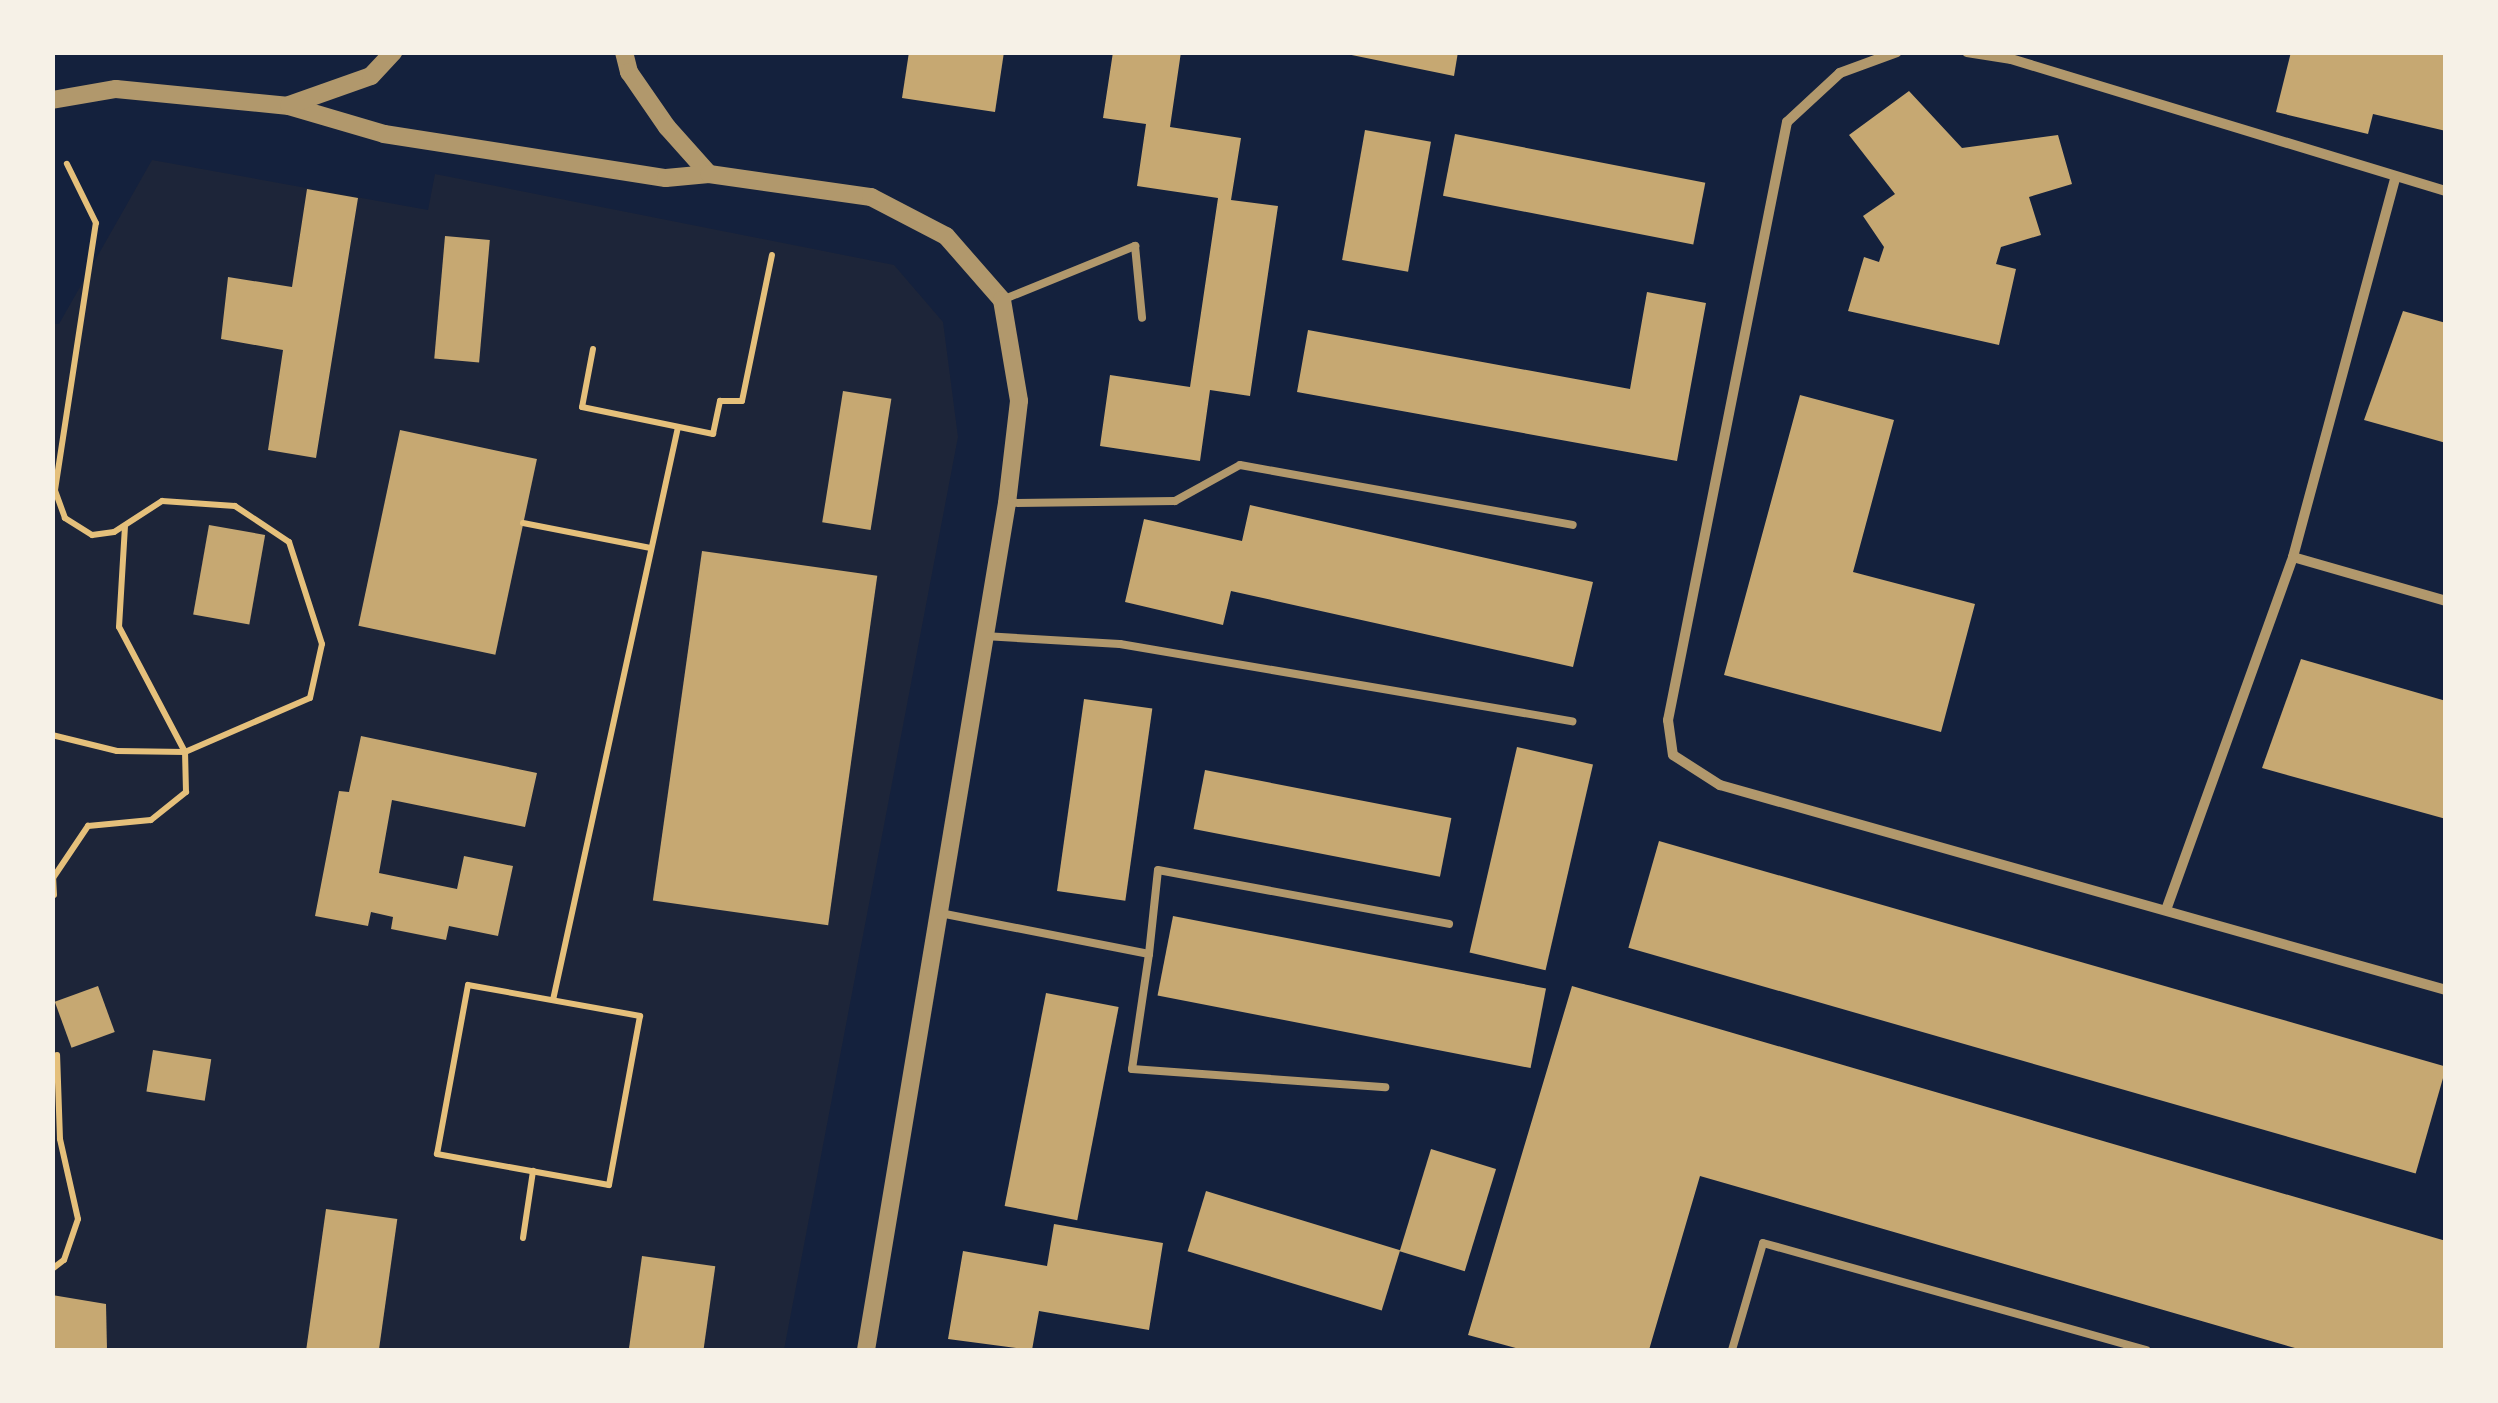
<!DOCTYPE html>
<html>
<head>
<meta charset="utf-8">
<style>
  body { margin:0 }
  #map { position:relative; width:2498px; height:1403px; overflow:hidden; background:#14213d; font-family:"Times New Roman",serif }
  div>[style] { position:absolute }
  .green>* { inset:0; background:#1d2539 }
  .building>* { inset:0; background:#c6a872; transform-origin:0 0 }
  .path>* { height:6px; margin:-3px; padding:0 3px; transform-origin:3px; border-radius:3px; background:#e5c07b }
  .service>* { height:8px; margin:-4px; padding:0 4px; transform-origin:4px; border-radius:4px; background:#b1986c }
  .minor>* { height:10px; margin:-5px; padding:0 5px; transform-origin:5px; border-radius:5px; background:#b1986c }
  .tertiary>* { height:18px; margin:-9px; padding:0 9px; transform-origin:9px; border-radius:9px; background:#b1986c }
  span { translate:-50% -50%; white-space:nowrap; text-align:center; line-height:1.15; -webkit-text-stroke:8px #f6f1e7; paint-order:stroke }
  .frame { position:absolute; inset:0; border:55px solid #f6f1e7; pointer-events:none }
</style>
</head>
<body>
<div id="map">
  <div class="green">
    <i style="clip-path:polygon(152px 160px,428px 210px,435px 174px,894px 265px,943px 322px,958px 437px,784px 1350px,53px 1350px,53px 324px,59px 324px)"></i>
  </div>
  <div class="building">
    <i style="clip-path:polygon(909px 52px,1004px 52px,995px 112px,902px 98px)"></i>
    <i style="clip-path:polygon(1113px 52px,1181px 52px,1170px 127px,1241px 138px,1231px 200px,1278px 206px,1250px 396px,1210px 390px,1200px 461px,1100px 446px,1110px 375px,1190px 387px,1218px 198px,1137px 186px,1146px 124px,1103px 118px)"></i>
    <i style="clip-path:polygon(1337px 52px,1458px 52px,1454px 76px)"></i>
    <i style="clip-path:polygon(2291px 52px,2446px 52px,2446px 131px,2373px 114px,2368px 134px,2276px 112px)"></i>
    <i style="clip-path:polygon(1909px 91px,1962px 148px,2058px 135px,2072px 184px,2029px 197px,2041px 235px,2001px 247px,1996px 264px,2016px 269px,1999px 345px,1848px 311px,1864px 257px,1879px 262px,1884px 247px,1863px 216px,1895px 194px,1849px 135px)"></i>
    <i style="left:1365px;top:130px;width:67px;height:132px;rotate:10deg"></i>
    <i style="left:1455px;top:134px;width:255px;height:63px;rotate:11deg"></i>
    <i style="clip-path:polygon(307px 189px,358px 198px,316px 458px,268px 450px,283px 350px,221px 339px,228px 277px,292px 287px)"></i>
    <i style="left:445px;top:236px;width:45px;height:123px;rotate:5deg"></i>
    <i style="clip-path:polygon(1647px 292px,1706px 303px,1677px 461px,1297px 392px,1308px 330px,1630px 389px)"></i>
    <i style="clip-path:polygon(2403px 311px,2446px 323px,2446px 443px,2364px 420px)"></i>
    <i style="left:843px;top:391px;width:49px;height:133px;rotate:9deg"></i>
    <i style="clip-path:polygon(1800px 395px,1894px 420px,1853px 572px,1975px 604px,1941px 732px,1724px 675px)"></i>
    <i style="left:400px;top:430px;width:140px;height:200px;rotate:12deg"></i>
    <i style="clip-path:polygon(1250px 505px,1593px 582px,1573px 667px,1231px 591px,1223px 625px,1125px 602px,1144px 519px,1242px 541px)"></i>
    <i style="left:209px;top:525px;width:57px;height:91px;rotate:10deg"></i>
    <i style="left:702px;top:551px;width:177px;height:353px;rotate:8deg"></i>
    <i style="clip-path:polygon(2301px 659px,2446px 701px,2446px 819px,2262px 768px)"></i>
    <i style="left:1084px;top:699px;width:69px;height:194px;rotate:8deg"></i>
    <i style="clip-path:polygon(361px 736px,537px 773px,525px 827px,392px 800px,379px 873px,457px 889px,464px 856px,513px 866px,498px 936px,449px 926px,446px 940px,391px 929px,393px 917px,371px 912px,368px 926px,315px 916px,339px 791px,349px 792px)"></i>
    <i style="left:1517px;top:747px;width:78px;height:211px;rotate:13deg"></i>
    <i style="left:1205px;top:770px;width:251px;height:60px;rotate:11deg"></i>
    <i style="left:1659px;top:841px;width:819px;height:111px;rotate:16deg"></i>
    <i style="left:1173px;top:916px;width:380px;height:81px;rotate:11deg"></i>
    <i style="left:98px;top:986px;width:49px;height:46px;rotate:70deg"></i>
    <i style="clip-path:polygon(1572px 986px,2446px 1241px,2446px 1350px,2302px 1350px,1700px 1176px,1649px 1350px,1523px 1350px,1468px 1335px)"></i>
    <i style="left:1046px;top:993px;width:74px;height:217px;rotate:11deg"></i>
    <i style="left:153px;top:1050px;width:59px;height:42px;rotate:9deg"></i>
    <i style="left:1431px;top:1149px;width:68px;height:107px;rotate:17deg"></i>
    <i style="left:1206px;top:1191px;width:203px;height:63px;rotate:17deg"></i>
    <i style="left:326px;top:1209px;width:72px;height:143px;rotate:8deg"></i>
    <i style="clip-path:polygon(1054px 1224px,1163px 1243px,1149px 1330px,1039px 1311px,1032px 1350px,948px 1339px,963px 1251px,1047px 1266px)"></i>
    <i style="left:642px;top:1256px;width:74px;height:95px;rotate:8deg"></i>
    <i style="clip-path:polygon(52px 1295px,106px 1304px,107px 1350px,52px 1350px)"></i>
  </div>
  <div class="path">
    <i style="left:593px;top:349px;width:59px;rotate:100.7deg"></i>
    <i style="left:582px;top:407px;width:134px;rotate:11.6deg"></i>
    <i style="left:713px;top:434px;width:34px;rotate:-78deg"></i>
    <i style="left:720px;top:401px;width:22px"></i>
    <i style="left:742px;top:401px;width:149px;rotate:-78.4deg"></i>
    <i style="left:523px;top:523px;width:130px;rotate:11.1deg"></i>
    <i style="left:52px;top:735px;width:67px;rotate:13.8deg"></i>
    <i style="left:117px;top:751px;width:68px;rotate:0.8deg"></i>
    <i style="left:185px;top:752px;width:136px;rotate:-23.4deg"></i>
    <i style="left:310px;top:698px;width:55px;rotate:-77.5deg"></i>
    <i style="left:322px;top:644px;width:107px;rotate:-107.9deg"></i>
    <i style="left:289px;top:542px;width:65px;rotate:-146.3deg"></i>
    <i style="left:235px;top:506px;width:73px;rotate:-176.1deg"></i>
    <i style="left:162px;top:501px;width:57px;rotate:147.1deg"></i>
    <i style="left:114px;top:532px;width:22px;rotate:172deg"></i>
    <i style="left:92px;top:535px;width:32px;rotate:-148deg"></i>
    <i style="left:65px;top:518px;width:30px;rotate:-110deg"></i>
    <i style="left:55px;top:490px;width:270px;rotate:-81.3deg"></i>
    <i style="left:96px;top:223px;width:66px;rotate:-116.2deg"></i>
    <i style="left:54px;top:895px;width:17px;rotate:-93deg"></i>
    <i style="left:53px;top:878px;width:63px;rotate:-56.1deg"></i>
    <i style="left:88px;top:826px;width:63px;rotate:-5.4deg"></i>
    <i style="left:151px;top:820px;width:45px;rotate:-38.7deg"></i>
    <i style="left:186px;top:792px;width:40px;rotate:-91.4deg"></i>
    <i style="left:185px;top:752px;width:141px;rotate:-117.8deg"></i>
    <i style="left:119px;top:627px;width:101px;rotate:-86.6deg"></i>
    <i style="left:468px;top:985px;width:175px;rotate:10.2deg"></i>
    <i style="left:640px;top:1016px;width:172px;rotate:100.4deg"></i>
    <i style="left:609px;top:1185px;width:175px;rotate:-169.8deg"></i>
    <i style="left:437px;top:1154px;width:172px;rotate:-79.6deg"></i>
    <i style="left:553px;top:1000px;width:586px;rotate:-77.69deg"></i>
    <i style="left:523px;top:1238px;width:68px;rotate:-81.5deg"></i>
    <i style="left:52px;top:1269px;width:15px;rotate:-37deg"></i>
    <i style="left:64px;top:1260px;width:43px;rotate:-71.1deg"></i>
    <i style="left:78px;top:1219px;width:82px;rotate:-102.7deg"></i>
    <i style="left:60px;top:1139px;width:84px;rotate:-92deg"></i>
  </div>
  <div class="service">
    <i style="left:1002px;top:300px;width:144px;rotate:-22.1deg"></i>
    <i style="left:1135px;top:246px;width:72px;rotate:84.4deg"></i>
    <i style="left:1007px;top:503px;width:168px;rotate:-0.7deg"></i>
    <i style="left:1175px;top:501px;width:74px;rotate:-29deg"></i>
    <i style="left:1240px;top:465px;width:338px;rotate:10.2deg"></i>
    <i style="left:984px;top:636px;width:136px;rotate:3.4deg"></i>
    <i style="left:1120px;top:644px;width:459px;rotate:9.7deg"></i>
    <i style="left:940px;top:913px;width:213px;rotate:11.1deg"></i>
    <i style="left:1149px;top:954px;width:116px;rotate:98.4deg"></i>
    <i style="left:1132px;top:1069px;width:254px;rotate:4.1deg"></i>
    <i style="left:1149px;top:954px;width:84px;rotate:-83.9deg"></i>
    <i style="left:1158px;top:870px;width:296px;rotate:10.5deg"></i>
    <i style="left:1732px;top:1350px;width:111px;rotate:-73.8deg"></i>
    <i style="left:1763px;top:1243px;width:398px;rotate:15.6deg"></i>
  </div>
  <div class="minor">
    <i style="left:1897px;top:52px;width:61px;rotate:159.8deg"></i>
    <i style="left:1840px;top:73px;width:72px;rotate:137.2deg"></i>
    <i style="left:1787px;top:122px;width:610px;rotate:101.25deg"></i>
    <i style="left:1668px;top:720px;width:35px;rotate:82deg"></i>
    <i style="left:1673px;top:755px;width:56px;rotate:32.6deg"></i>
    <i style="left:1720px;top:785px;width:754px;rotate:15.77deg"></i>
    <i style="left:1967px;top:52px;width:45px;rotate:9deg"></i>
    <i style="left:2011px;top:59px;width:455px;rotate:16.9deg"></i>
    <i style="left:2293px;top:557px;width:159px;rotate:16deg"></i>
    <i style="left:2166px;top:910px;width:375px;rotate:-70.2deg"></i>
    <i style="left:2293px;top:557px;width:392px;rotate:-74.9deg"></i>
  </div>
  <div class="tertiary">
    <i style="left:624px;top:52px;width:21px;rotate:76deg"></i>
    <i style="left:629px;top:72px;width:67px;rotate:55.4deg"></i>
    <i style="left:667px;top:127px;width:63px;rotate:48.2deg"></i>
    <i style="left:52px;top:100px;width:65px;rotate:-9.8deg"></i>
    <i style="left:116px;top:89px;width:174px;rotate:5.6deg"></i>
    <i style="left:289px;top:106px;width:99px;rotate:16.4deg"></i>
    <i style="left:384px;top:134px;width:285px;rotate:8.9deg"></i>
    <i style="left:666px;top:178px;width:43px;rotate:-5.3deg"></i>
    <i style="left:709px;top:174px;width:164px;rotate:8.1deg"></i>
    <i style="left:871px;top:197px;width:85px;rotate:27.5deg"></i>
    <i style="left:946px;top:236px;width:85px;rotate:48.8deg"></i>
    <i style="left:1002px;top:300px;width:102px;rotate:80.4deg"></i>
    <i style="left:1019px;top:401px;width:103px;rotate:96.7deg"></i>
    <i style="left:1007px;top:503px;width:859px;rotate:99.45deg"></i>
    <i style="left:289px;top:105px;width:87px;rotate:-19.5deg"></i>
    <i style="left:371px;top:76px;width:33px;rotate:-47deg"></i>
  </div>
  <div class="frame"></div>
</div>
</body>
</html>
